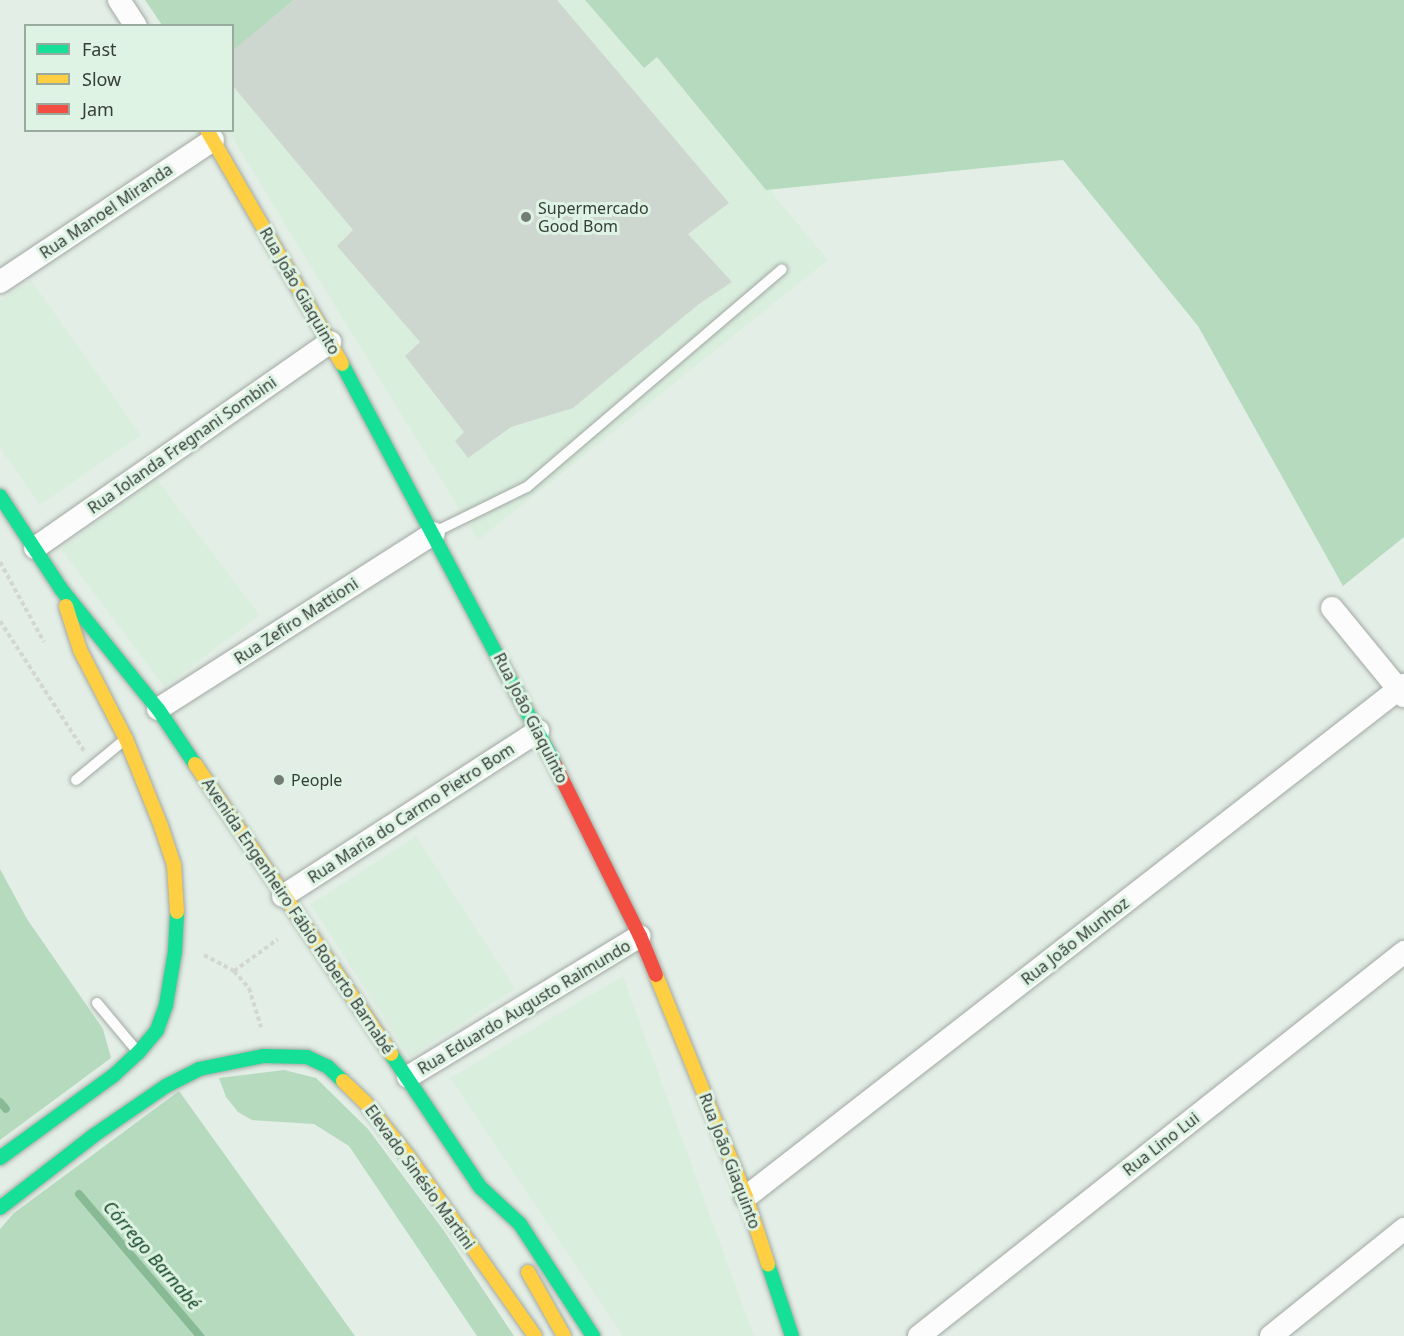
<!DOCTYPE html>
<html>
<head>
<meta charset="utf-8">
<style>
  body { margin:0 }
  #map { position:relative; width:1404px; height:1336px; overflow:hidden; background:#e3eee6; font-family:"Noto Sans",sans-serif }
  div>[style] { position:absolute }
  .built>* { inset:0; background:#daeede; transform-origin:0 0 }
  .green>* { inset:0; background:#b5dabe }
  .stream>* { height:8px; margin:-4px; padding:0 4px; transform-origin:4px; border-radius:4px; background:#87ba95 }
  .building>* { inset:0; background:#ced6d0 }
  .path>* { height:4px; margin-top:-2px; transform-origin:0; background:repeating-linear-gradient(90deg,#d4d6d4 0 4.5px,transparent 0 7.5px) }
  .roads { filter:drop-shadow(0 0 2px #a1a9a3) drop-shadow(0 0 2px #a1a9a3) }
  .lane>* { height:10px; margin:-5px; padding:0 5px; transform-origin:5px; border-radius:5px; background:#fbfcfb }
  .street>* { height:22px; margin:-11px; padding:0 11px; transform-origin:11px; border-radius:11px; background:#fbfcfb }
  .fast>* { height:14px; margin:-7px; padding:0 7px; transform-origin:7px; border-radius:7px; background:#16e098 }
  .slow>* { height:14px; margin:-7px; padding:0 7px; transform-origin:7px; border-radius:7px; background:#ffcf43 }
  .jam>* { height:14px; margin:-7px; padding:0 7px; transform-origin:7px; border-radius:7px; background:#f24e42 }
  .dots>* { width:16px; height:16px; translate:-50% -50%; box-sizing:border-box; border:3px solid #def3e3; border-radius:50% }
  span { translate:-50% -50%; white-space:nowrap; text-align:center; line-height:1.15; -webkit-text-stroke:6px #def3e3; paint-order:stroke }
  .poi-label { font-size:16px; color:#353d37 }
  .left { translate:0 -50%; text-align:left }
  .street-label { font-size:16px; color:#353d37 }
  .water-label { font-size:18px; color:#144726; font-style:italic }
  .legend { position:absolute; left:24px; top:24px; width:210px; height:108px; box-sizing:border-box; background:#def3e3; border:2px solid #9aaa9e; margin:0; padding:8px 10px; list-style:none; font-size:18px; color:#353d37 }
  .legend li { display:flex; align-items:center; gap:12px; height:30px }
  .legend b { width:30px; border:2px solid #9aaa9e }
</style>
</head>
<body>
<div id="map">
  <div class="built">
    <i style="clip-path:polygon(294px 0,585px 0,644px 67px,657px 56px,828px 260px,478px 540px,228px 131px,232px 130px,233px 51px)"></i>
    <i style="clip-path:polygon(31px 280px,141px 435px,40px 505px,0 448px,0 301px)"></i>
    <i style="left:156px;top:478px;width:172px;height:119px;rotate:53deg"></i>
    <i style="left:416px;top:836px;width:182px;height:126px;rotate:57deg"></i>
    <i style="clip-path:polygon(623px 976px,754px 1336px,623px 1336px,450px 1078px)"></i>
  </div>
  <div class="green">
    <i style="clip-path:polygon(145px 0,294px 0,233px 51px,232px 26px,162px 25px)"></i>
    <i style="clip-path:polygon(585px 0,1404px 0,1404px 537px,1343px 586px,1198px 326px,1063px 160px,766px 190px,657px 57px,644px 68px)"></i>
    <i style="clip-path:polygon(0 869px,27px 919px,103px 1029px,111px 1058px,0 1140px)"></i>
    <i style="clip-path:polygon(284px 1070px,316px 1078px,368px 1129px,444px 1231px,514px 1336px,477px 1336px,349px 1146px,314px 1124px,252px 1120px,238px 1112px,226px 1097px,219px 1078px)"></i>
    <i style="clip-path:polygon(179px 1091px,355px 1336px,0 1336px,0 1229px,14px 1213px)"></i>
  </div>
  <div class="stream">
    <i style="left:0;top:1102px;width:9px;rotate:49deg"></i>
    <i style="left:79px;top:1194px;width:187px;rotate:49.6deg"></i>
  </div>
  <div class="building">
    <i style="clip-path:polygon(294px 0,557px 0,729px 203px,688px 234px,732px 282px,699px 304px,573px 408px,511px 427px,468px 458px,455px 441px,464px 432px,405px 356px,420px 342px,337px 246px,353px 230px,232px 85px,232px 51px)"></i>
  </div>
  <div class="path">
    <i style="left:0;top:562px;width:91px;rotate:61.2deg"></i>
    <i style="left:0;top:621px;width:155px;rotate:57.1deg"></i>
    <i style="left:204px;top:955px;width:34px;rotate:28deg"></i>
    <i style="left:234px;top:971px;width:23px;rotate:49deg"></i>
    <i style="left:249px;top:988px;width:41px;rotate:72.9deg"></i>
    <i style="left:234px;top:971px;width:54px;rotate:-36deg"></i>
  </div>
  <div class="roads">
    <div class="lane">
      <i style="left:437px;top:531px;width:100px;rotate:-26.1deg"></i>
      <i style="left:527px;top:487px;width:335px;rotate:-40.5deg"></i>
      <i style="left:76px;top:780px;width:60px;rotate:-39.6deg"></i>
      <i style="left:97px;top:1003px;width:62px;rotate:50.2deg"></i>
    </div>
    <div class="street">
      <i style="left:119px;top:0;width:31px;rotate:57deg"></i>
      <i style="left:0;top:282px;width:256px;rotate:-33.7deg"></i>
      <i style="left:35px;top:548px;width:360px;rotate:-34.9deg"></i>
      <i style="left:1332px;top:608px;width:114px;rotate:50.7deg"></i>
      <i style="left:158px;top:709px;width:327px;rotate:-32.5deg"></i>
      <i style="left:283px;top:896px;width:304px;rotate:-32.9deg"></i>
      <i style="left:408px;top:1077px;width:271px;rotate:-31.3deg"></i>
      <i style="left:746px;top:1197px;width:834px;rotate:-37.89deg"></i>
      <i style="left:919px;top:1336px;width:619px;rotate:-38.37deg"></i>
      <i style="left:1271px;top:1336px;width:171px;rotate:-38.8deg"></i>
    </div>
    <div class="fast">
      <i style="left:342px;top:364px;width:454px;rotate:62deg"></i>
      <i style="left:0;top:496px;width:111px;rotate:56.7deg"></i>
      <i style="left:61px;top:589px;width:154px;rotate:51.1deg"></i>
      <i style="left:158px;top:709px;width:66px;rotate:56.1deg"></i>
      <i style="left:391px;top:1054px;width:160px;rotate:56.2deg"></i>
      <i style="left:480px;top:1187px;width:54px;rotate:42.8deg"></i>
      <i style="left:520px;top:1224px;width:134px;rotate:56.9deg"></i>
      <i style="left:0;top:1158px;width:140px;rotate:-36deg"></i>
      <i style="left:113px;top:1076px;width:34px;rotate:-43deg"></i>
      <i style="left:138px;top:1053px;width:30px;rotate:-50deg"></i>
      <i style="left:157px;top:1030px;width:27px;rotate:-70deg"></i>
      <i style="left:166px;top:1005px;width:55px;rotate:-80.5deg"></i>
      <i style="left:175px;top:951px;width:39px;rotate:-87deg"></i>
      <i style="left:0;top:1208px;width:118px;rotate:-37.7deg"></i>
      <i style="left:93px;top:1136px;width:88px;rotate:-34.4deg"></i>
      <i style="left:166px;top:1086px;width:37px;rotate:-27deg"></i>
      <i style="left:199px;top:1069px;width:65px;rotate:-11.5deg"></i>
      <i style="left:263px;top:1056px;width:44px;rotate:1.3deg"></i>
      <i style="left:307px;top:1057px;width:23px;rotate:25deg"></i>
      <i style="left:328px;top:1067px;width:21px;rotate:43deg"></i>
      <i style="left:768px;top:1264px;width:76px;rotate:71.6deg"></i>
    </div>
    <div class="slow">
      <i style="left:207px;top:130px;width:270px;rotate:60deg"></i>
      <i style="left:66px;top:606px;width:46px;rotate:72.3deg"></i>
      <i style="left:80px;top:650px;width:100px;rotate:62.7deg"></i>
      <i style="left:126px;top:739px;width:94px;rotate:68.1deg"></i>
      <i style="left:161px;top:826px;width:41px;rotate:71.6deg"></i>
      <i style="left:174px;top:865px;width:47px;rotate:86.3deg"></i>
      <i style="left:195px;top:764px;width:350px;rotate:55.9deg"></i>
      <i style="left:656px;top:975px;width:240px;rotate:67.9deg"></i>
      <i style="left:746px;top:1197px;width:71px;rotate:71.8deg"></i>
      <i style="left:343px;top:1081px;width:30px;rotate:44deg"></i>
      <i style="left:365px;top:1102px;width:69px;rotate:51.5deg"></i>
      <i style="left:408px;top:1156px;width:220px;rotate:54.8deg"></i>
      <i style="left:528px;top:1272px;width:73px;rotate:60.6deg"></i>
    </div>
    <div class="jam">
      <i style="left:555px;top:765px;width:191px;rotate:63.6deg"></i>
      <i style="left:640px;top:936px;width:42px;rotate:67.7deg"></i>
    </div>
  </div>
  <div class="dots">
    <i style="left:526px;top:217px;background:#727b74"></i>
    <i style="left:279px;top:780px;background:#727b74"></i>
  </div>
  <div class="poi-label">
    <span class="left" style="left:538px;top:217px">Supermercado<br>Good Bom</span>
    <span class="left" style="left:291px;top:780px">People</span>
  </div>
  <div class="street-label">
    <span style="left:106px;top:211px;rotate:-34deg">Rua Manoel Miranda</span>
    <span style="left:300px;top:291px;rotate:60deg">Rua João Giaquinto</span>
    <span style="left:182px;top:445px;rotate:-35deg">Rua Iolanda Fregnani Sombini</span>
    <span style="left:296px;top:621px;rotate:-33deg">Rua Zefiro Mattioni</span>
    <span style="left:531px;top:718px;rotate:63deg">Rua João Giaquinto</span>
    <span style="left:411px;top:813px;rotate:-33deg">Rua Maria do Carmo Pietro Bom</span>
    <span style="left:298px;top:916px;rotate:56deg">Avenida Engenheiro Fábio Roberto Barnabé</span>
    <span style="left:1075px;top:941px;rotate:-38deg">Rua João Munhoz</span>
    <span style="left:524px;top:1007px;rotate:-31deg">Rua Eduardo Augusto Raimundo</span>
    <span style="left:1161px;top:1144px;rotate:-38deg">Rua Lino Lui</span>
    <span style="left:730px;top:1161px;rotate:69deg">Rua João Giaquinto</span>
    <span style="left:420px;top:1177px;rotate:54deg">Elevado Sinésio Martini</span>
  </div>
  <div class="water-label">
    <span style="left:152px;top:1255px;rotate:49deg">Córrego Barnabé</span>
  </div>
  <ul class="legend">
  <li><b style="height:8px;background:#16e098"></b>Fast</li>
  <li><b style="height:8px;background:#ffcf43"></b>Slow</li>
  <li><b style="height:8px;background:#f24e42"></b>Jam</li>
  </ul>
</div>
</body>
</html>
